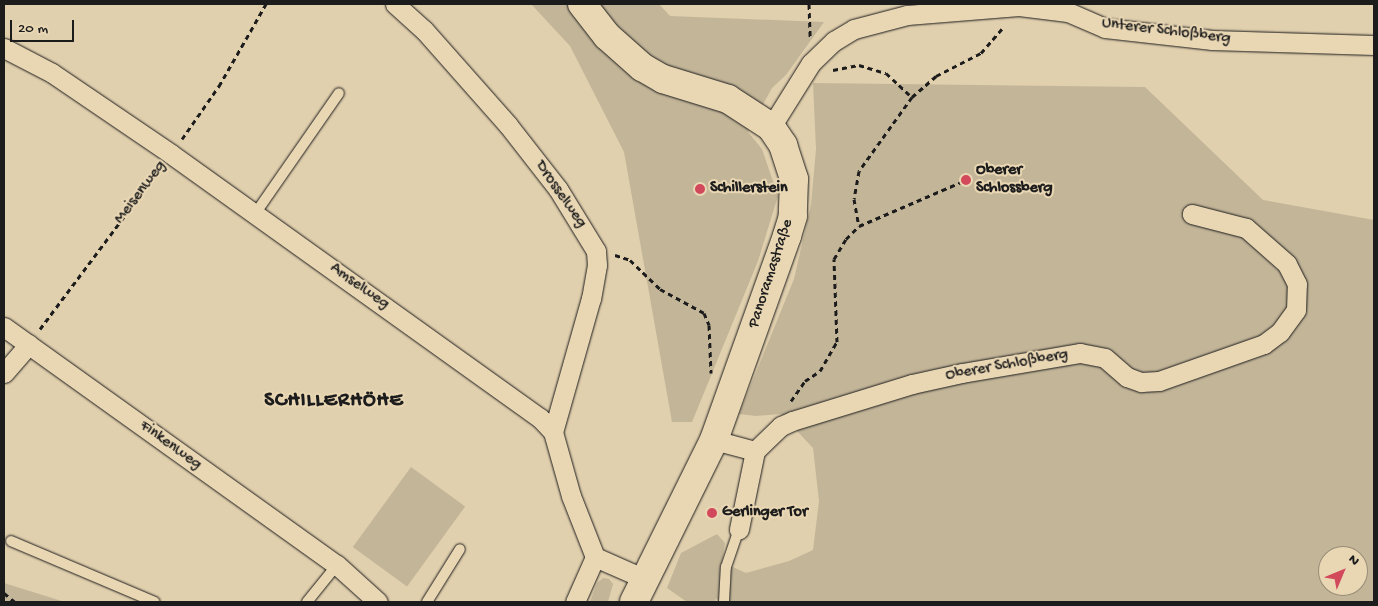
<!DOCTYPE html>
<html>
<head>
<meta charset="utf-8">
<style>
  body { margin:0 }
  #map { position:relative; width:1378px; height:606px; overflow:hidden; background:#e1d0ae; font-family:"Gochi Hand",sans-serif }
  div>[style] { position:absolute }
  .green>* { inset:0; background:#c3b598; transform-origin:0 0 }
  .path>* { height:3px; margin-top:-1.5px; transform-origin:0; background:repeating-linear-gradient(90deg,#1c1c1c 0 5px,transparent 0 9px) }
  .roads { filter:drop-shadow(0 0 1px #1c1c1c) drop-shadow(0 0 1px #1c1c1c) }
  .lane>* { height:10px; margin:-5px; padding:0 5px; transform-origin:5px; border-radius:5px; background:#e9d7b4 }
  .street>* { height:19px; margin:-9.5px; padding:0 9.5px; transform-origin:9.5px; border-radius:9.5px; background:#e9d7b4 }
  .secondary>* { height:28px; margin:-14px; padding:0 14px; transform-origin:14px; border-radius:14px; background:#e9d7b4 }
  .dots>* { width:14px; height:14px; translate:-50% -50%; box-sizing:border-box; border:2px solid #e9d7b4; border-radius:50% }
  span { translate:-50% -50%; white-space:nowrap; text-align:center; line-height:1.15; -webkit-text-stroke:4px #e9d7b4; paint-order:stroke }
  .street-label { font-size:16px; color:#1c1c1c }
  .poi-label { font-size:16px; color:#1c1c1c; font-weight:700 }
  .left { translate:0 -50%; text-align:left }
  .district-label { font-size:21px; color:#1c1c1c; font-weight:700; letter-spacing:1px }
  .frame { position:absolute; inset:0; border:5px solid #1c1c1c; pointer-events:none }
  .north { position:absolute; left:1318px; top:546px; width:50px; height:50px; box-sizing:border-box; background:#e9d7b4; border:1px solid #978c77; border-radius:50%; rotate:45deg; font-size:14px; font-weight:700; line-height:20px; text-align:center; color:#1c1c1c }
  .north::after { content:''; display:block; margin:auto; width:18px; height:22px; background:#d1495b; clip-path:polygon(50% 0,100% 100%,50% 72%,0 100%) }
  .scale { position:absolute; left:10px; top:20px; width:64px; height:22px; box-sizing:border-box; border:2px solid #1c1c1c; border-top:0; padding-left:6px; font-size:15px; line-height:18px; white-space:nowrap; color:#1c1c1c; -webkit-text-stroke:4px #e9d7b4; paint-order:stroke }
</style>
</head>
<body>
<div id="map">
  <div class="green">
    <i style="clip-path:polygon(531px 4px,659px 4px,670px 16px,824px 22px,786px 75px,772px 88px,748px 132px,762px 149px,778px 196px,758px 261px,692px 422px,672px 422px,624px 152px,570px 46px)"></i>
    <i style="clip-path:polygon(evenodd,813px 83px,1145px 87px,1263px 200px,1374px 220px,1374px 602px,719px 602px,716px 598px,715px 602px,687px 602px,667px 588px,681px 553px,717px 534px,725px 543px,722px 562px,746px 573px,789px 561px,813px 550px,819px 501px,813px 448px,781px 414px,756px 416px,739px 414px,794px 279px,811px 204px,816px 149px,813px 83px,1328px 556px,1358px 556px,1358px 586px,1328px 586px,1328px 556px)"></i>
    <i style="left:411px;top:467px;width:67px;height:99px;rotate:36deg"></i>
    <i style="clip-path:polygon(603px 578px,609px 579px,613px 584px,608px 602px,590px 602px,597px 583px)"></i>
    <i style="clip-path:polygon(4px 583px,65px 602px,4px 602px)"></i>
  </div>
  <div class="path">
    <i style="left:809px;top:4px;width:33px;rotate:88deg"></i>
    <i style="left:833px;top:70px;width:26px;rotate:-11deg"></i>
    <i style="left:859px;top:65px;width:28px;rotate:17deg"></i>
    <i style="left:886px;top:73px;width:35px;rotate:43deg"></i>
    <i style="left:912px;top:97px;width:91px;rotate:125.6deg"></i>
    <i style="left:859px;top:171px;width:28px;rotate:100deg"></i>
    <i style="left:854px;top:199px;width:27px;rotate:80deg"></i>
    <i style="left:912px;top:97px;width:32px;rotate:-41deg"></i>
    <i style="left:936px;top:76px;width:51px;rotate:-27.1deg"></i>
    <i style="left:981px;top:53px;width:33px;rotate:-49deg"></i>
    <i style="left:182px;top:139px;width:65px;rotate:-55.1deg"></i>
    <i style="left:219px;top:86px;width:95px;rotate:-60.2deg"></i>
    <i style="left:615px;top:255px;width:16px;rotate:18deg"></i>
    <i style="left:630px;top:260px;width:42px;rotate:44deg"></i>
    <i style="left:660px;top:289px;width:50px;rotate:28.6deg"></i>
    <i style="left:704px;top:313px;width:13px;rotate:67deg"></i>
    <i style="left:709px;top:325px;width:48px;rotate:87.6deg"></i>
    <i style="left:40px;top:329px;width:199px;rotate:-53.2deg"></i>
    <i style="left:791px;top:401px;width:24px;rotate:-55deg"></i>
    <i style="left:805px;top:381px;width:18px;rotate:-34deg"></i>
    <i style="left:820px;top:371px;width:34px;rotate:-60deg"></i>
    <i style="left:837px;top:342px;width:83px;rotate:-92.1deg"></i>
    <i style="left:834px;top:259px;width:23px;rotate:-59deg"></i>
    <i style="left:846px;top:239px;width:18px;rotate:-45deg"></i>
    <i style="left:859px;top:226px;width:116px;rotate:-23.3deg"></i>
    <i style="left:4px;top:593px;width:14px;rotate:39deg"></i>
  </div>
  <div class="roads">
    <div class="lane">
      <i style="left:255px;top:214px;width:147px;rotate:-55.2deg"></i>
      <i style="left:11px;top:541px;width:156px;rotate:23deg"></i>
      <i style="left:307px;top:602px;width:48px;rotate:-51deg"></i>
      <i style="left:427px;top:602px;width:62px;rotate:-58.1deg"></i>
      <i style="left:724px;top:602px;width:35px;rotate:-87deg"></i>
      <i style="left:726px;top:567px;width:40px;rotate:-71.1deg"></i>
    </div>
    <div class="street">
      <i style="left:395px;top:4px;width:39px;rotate:42deg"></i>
      <i style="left:424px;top:30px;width:127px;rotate:48.5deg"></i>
      <i style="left:508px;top:125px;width:81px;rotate:52deg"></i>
      <i style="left:558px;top:189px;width:73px;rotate:58.5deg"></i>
      <i style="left:596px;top:251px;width:14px;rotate:86deg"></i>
      <i style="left:597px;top:265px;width:34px;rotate:100deg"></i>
      <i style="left:591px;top:298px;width:139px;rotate:105.8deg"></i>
      <i style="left:4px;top:48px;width:54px;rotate:27.5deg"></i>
      <i style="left:52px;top:73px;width:144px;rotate:34.2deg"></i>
      <i style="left:171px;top:154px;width:454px;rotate:35.6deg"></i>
      <i style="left:540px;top:418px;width:19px;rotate:47deg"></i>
      <i style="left:553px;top:432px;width:66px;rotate:74.3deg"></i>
      <i style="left:571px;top:496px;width:66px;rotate:68.5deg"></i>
      <i style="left:595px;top:557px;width:55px;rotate:23.7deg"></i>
      <i style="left:771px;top:127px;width:75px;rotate:-58deg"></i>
      <i style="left:811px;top:63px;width:32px;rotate:-44deg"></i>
      <i style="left:834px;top:41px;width:23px;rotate:-31deg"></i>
      <i style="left:854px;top:29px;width:55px;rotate:-14.8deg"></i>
      <i style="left:907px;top:15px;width:112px;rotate:-4.6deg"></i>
      <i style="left:1019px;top:6px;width:49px;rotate:7deg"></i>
      <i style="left:1068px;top:12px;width:40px;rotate:23.4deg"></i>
      <i style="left:1105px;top:28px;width:108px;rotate:6.4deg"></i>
      <i style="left:1212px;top:40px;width:162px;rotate:1.8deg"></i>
      <i style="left:4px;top:327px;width:409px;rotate:35.6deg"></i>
      <i style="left:337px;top:565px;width:55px;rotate:42.1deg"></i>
      <i style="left:4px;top:373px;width:38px;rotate:-49deg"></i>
      <i style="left:714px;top:440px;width:42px;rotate:15deg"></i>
      <i style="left:755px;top:451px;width:80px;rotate:101.6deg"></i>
      <i style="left:755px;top:451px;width:36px;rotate:-44deg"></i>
      <i style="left:781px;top:426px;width:12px;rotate:-24deg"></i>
      <i style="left:792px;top:421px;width:126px;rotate:-17.1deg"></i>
      <i style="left:912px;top:384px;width:51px;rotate:-12.4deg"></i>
      <i style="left:962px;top:373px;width:120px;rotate:-9.6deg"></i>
      <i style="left:1080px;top:353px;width:25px;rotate:11deg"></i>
      <i style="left:1105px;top:358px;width:29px;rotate:41deg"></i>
      <i style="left:1127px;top:377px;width:15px;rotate:20deg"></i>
      <i style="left:1141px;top:382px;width:18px;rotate:-3deg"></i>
      <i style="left:1159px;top:381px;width:111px;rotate:-19.4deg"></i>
      <i style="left:1264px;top:344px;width:20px;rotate:-37deg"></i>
      <i style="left:1280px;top:332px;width:27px;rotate:-54deg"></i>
      <i style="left:1296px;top:310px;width:26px;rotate:-88deg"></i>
      <i style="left:1297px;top:284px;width:22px;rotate:-117deg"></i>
      <i style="left:1287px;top:264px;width:55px;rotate:-138.7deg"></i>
      <i style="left:1246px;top:228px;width:56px;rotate:-165.5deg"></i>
      <i style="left:575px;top:602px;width:49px;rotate:-66deg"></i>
    </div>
    <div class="secondary">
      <i style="left:582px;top:4px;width:41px;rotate:52deg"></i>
      <i style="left:607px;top:36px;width:47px;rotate:41.5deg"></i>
      <i style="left:642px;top:67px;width:24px;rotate:30deg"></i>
      <i style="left:663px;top:79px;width:68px;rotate:17.1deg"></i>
      <i style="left:728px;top:99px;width:51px;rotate:33.1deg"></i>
      <i style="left:771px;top:127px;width:22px;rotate:56deg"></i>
      <i style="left:783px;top:145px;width:36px;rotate:72deg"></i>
      <i style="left:794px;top:179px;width:37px;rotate:92deg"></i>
      <i style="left:793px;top:216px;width:21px;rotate:107deg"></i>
      <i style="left:787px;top:236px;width:217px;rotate:109.7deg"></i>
      <i style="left:714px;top:440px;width:181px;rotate:116.3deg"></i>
    </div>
  </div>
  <div class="dots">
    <i style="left:966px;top:180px;background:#d1495b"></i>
    <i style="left:700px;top:189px;background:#d1495b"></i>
    <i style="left:712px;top:513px;background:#d1495b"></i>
  </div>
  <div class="street-label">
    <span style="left:1166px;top:32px;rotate:7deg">Unterer Schloßberg</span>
    <span style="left:141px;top:193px;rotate:-53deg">Meisenweg</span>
    <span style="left:560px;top:195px;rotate:55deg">Drosselweg</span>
    <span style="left:772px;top:274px;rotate:-72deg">Panoramastraße</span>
    <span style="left:359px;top:287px;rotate:35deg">Amselweg</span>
    <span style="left:1007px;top:366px;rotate:-10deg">Oberer Schloßberg</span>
    <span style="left:170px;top:446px;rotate:36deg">Finkenweg</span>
  </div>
  <div class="poi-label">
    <span class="left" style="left:976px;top:180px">Oberer<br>Schlossberg</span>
    <span class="left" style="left:710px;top:189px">Schillerstein</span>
    <span class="left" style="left:722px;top:513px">Gerlinger Tor</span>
  </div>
  <div class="district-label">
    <span style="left:334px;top:402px">SCHILLERHÖHE</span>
  </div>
  <div class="frame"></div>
  <div class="north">N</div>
  <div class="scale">20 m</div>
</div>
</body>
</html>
